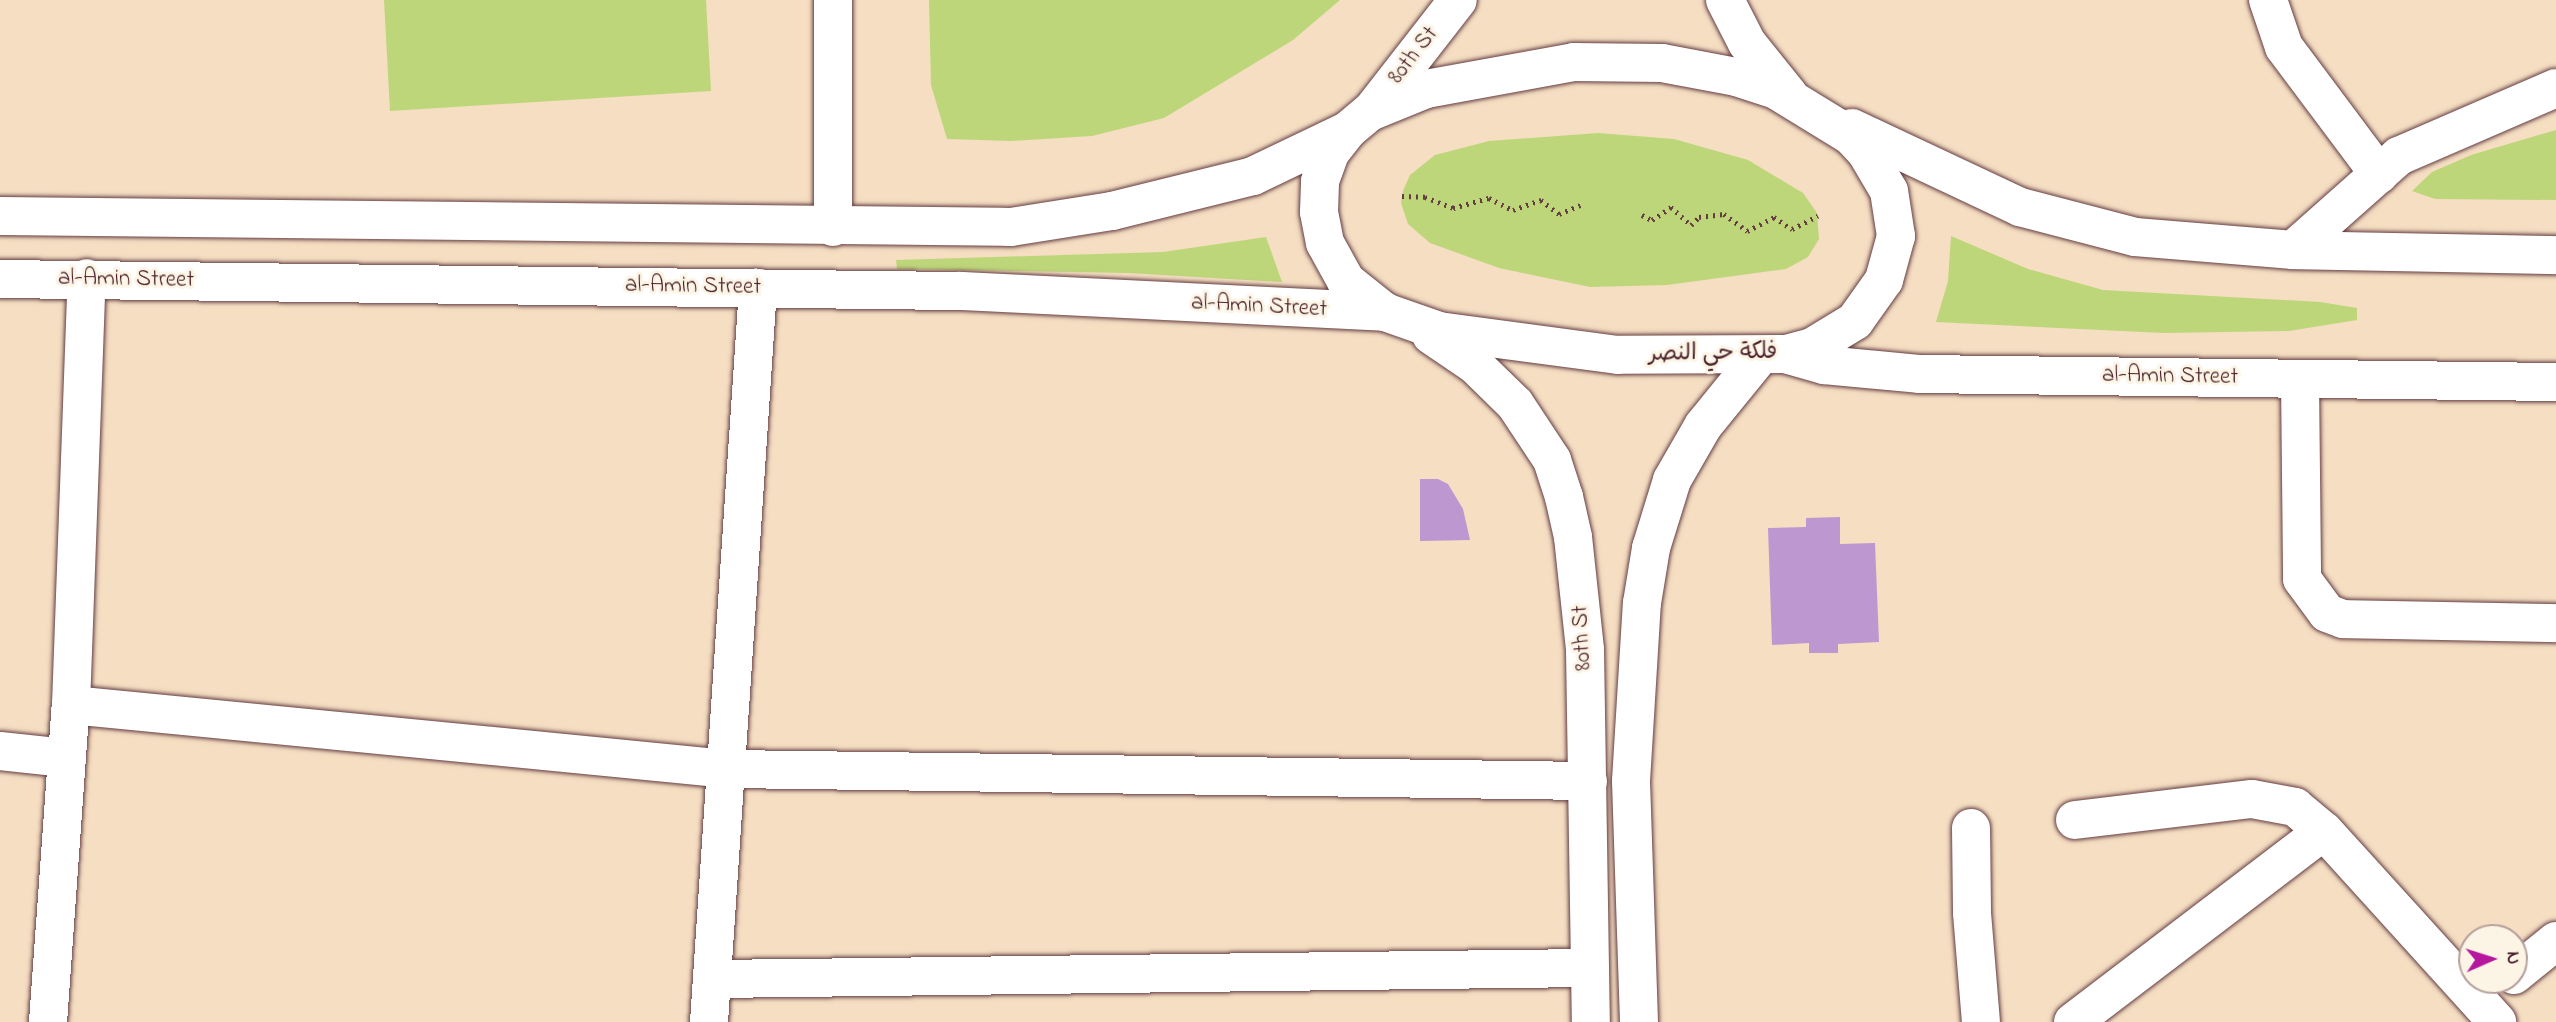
<!DOCTYPE html>
<html>
<head>
<meta charset="utf-8">
<style>
  body { margin:0 }
  #map { position:relative; width:2556px; height:1022px; overflow:hidden; background:#f5dec2; font-family:"Indie Flower","Playpen Sans Arabic",sans-serif }
  div>[style] { position:absolute }
  .green>* { inset:0; background:#bed67a }
  .building>* { inset:0; background:#bc97d0 }
  .path>* { height:4.5px; margin-top:-2.25px; transform-origin:0; background:repeating-linear-gradient(90deg,#643c42 0 2px,transparent 0 7px) }
  .roads { filter:drop-shadow(0 0 2px #643c42) drop-shadow(0 0 2px #643c42) }
  .minor>* { height:38px; margin:-19px; padding:0 19px; transform-origin:19px; border-radius:19px; background:#fff }
  .major>* { height:38px; margin:-19px; padding:0 19px; transform-origin:19px; border-radius:19px; background:#fff }
  span { translate:-50% -50%; white-space:nowrap; text-align:center; line-height:1.15; -webkit-text-stroke:6px #fcf5e5; paint-order:stroke }
  .street-label { font-size:23px; color:#4a1f2b }
  .north { position:absolute; left:2458px; top:924px; width:70px; height:70px; box-sizing:border-box; background:#fcf5e5; border:2px solid #b59f9b; border-radius:50%; rotate:87deg; font-size:19px; font-weight:700; line-height:28px; text-align:center; color:#4a1f2b }
  .north::after { content:''; display:block; margin:auto; width:24px; height:32px; background:#b5179e; clip-path:polygon(50% 0,100% 100%,50% 72%,0 100%) }
</style>
</head>
<body>
<div id="map">
  <div class="green">
    <i style="clip-path:polygon(384px 0,706px 0,711px 91px,390px 111px)"></i>
    <i style="clip-path:polygon(929px 0,1340px 0,1293px 40px,1164px 118px,1092px 136px,1011px 141px,947px 139px,931px 85px)"></i>
    <i style="clip-path:polygon(2556px 130px,2556px 200px,2435px 199px,2412px 191px,2432px 172px,2471px 155px)"></i>
    <i style="clip-path:polygon(1598px 133px,1674px 139px,1748px 160px,1803px 193px,1817px 213px,1819px 239px,1808px 257px,1786px 269px,1667px 285px,1590px 287px,1499px 268px,1430px 243px,1408px 224px,1401px 203px,1403px 191px,1410px 175px,1435px 155px,1489px 141px)"></i>
    <i style="clip-path:polygon(1951px 236px,2028px 269px,2103px 290px,2320px 302px,2357px 308px,2357px 320px,2289px 331px,2164px 333px,1936px 322px,1948px 281px)"></i>
    <i style="clip-path:polygon(1266px 237px,1282px 282px,1128px 273px,897px 269px,896px 260px,1163px 252px)"></i>
  </div>
  <div class="building">
    <i style="clip-path:polygon(1420px 479px,1438px 479px,1448px 484px,1463px 509px,1470px 540px,1420px 541px)"></i>
    <i style="clip-path:polygon(1840px 517px,1840px 544px,1875px 543px,1879px 642px,1838px 644px,1838px 653px,1809px 653px,1809px 643px,1772px 645px,1768px 528px,1806px 527px,1806px 518px)"></i>
  </div>
  <div class="path">
    <i style="left:1402px;top:196px;width:23px;rotate:2deg"></i>
    <i style="left:1425px;top:197px;width:30px;rotate:21deg"></i>
    <i style="left:1453px;top:208px;width:37px;rotate:-16deg"></i>
    <i style="left:1489px;top:198px;width:27px;rotate:27deg"></i>
    <i style="left:1513px;top:210px;width:30px;rotate:-20deg"></i>
    <i style="left:1541px;top:200px;width:23px;rotate:38deg"></i>
    <i style="left:1559px;top:214px;width:25px;rotate:-23deg"></i>
    <i style="left:1642px;top:215px;width:11px;rotate:27deg"></i>
    <i style="left:1652px;top:220px;width:23px;rotate:-34deg"></i>
    <i style="left:1671px;top:207px;width:27px;rotate:42deg"></i>
    <i style="left:1691px;top:225px;width:11px;rotate:-45deg"></i>
    <i style="left:1699px;top:217px;width:25px;rotate:-7deg"></i>
    <i style="left:1724px;top:214px;width:29px;rotate:36deg"></i>
    <i style="left:1747px;top:231px;width:30px;rotate:-27deg"></i>
    <i style="left:1774px;top:217px;width:22px;rotate:34deg"></i>
    <i style="left:1792px;top:229px;width:29px;rotate:-27deg"></i>
  </div>
  <div class="roads">
    <div class="minor">
      <i style="left:833px;top:0;width:227px;rotate:90deg"></i>
      <i style="left:2268px;top:0;width:50px;rotate:71.2deg"></i>
      <i style="left:2284px;top:47px;width:159px;rotate:53.2deg"></i>
      <i style="left:2293px;top:250px;width:142px;rotate:-41.6deg"></i>
      <i style="left:2399px;top:156px;width:171px;rotate:-23.4deg"></i>
      <i style="left:2300px;top:379px;width:200px;rotate:89.4deg"></i>
      <i style="left:2302px;top:579px;width:42px;rotate:53.7deg"></i>
      <i style="left:2327px;top:613px;width:17px;rotate:21deg"></i>
      <i style="left:2343px;top:619px;width:213px;rotate:1.1deg"></i>
      <i style="left:71px;top:705px;width:661px;rotate:5.56deg"></i>
      <i style="left:729px;top:769px;width:859px;rotate:0.8deg"></i>
      <i style="left:0;top:751px;width:66px;rotate:6.1deg"></i>
      <i style="left:2075px;top:820px;width:178px;rotate:-6.8deg"></i>
      <i style="left:2252px;top:799px;width:44px;rotate:10.5deg"></i>
      <i style="left:2295px;top:807px;width:38px;rotate:40deg"></i>
      <i style="left:2324px;top:831px;width:258px;rotate:47.8deg"></i>
      <i style="left:1971px;top:828px;width:85px;rotate:89.3deg"></i>
      <i style="left:1972px;top:913px;width:109px;rotate:85.3deg"></i>
      <i style="left:2514px;top:975px;width:54px;rotate:-39deg"></i>
      <i style="left:713px;top:979px;width:877px;rotate:-0.72deg"></i>
      <i style="left:48px;top:1022px;width:318px;rotate:-85.9deg"></i>
      <i style="left:71px;top:705px;width:427px;rotate:-87.9deg"></i>
      <i style="left:709px;top:1022px;width:736px;rotate:-86.18deg"></i>
      <i style="left:2073px;top:1022px;width:315px;rotate:-37.3deg"></i>
    </div>
    <div class="major">
      <i style="left:1725px;top:0;width:48px;rotate:62.9deg"></i>
      <i style="left:1747px;top:43px;width:67px;rotate:51.1deg"></i>
      <i style="left:1574px;top:62px;width:88px;rotate:0.7deg"></i>
      <i style="left:1662px;top:63px;width:75px;rotate:10.7deg"></i>
      <i style="left:1736px;top:77px;width:42px;rotate:18deg"></i>
      <i style="left:1776px;top:90px;width:88px;rotate:31.5deg"></i>
      <i style="left:1851px;top:136px;width:22px;rotate:47deg"></i>
      <i style="left:1866px;top:152px;width:45px;rotate:59.5deg"></i>
      <i style="left:1889px;top:191px;width:46px;rotate:81.2deg"></i>
      <i style="left:1896px;top:236px;width:46px;rotate:105.3deg"></i>
      <i style="left:1884px;top:280px;width:50px;rotate:125.3deg"></i>
      <i style="left:1855px;top:321px;width:50px;rotate:148.8deg"></i>
      <i style="left:1812px;top:347px;width:28px;rotate:165deg"></i>
      <i style="left:1785px;top:354px;width:167px;rotate:179.7deg"></i>
      <i style="left:1618px;top:355px;width:181px;rotate:-172.4deg"></i>
      <i style="left:1439px;top:331px;width:57px;rotate:-160.6deg"></i>
      <i style="left:1385px;top:312px;width:50px;rotate:-141.5deg"></i>
      <i style="left:1346px;top:281px;width:43px;rotate:-118.9deg"></i>
      <i style="left:1325px;top:243px;width:32px;rotate:-101deg"></i>
      <i style="left:1319px;top:212px;width:31px;rotate:-88deg"></i>
      <i style="left:1320px;top:181px;width:30px;rotate:-70deg"></i>
      <i style="left:1330px;top:153px;width:28px;rotate:-52deg"></i>
      <i style="left:1347px;top:131px;width:30px;rotate:-40deg"></i>
      <i style="left:1370px;top:112px;width:61px;rotate:-22.3deg"></i>
      <i style="left:1426px;top:89px;width:150px;rotate:-10.3deg"></i>
      <i style="left:1373px;top:109px;width:138px;rotate:-52.1deg"></i>
      <i style="left:1852px;top:128px;width:186px;rotate:25.2deg"></i>
      <i style="left:2020px;top:207px;width:119px;rotate:14.6deg"></i>
      <i style="left:2135px;top:237px;width:159px;rotate:4.7deg"></i>
      <i style="left:2293px;top:250px;width:263px;rotate:1.1deg"></i>
      <i style="left:0;top:216px;width:1011px;rotate:0.62deg"></i>
      <i style="left:1011px;top:227px;width:102px;rotate:-9deg"></i>
      <i style="left:1112px;top:211px;width:145px;rotate:-13.9deg"></i>
      <i style="left:1253px;top:176px;width:102px;rotate:-25.6deg"></i>
      <i style="left:0;top:279px;width:961px;rotate:0.72deg"></i>
      <i style="left:961px;top:291px;width:425px;rotate:2.8deg"></i>
      <i style="left:1431px;top:335px;width:53px;rotate:34.3deg"></i>
      <i style="left:1475px;top:365px;width:56px;rotate:44.3deg"></i>
      <i style="left:1515px;top:404px;width:67px;rotate:56.5deg"></i>
      <i style="left:1552px;top:460px;width:39px;rotate:72deg"></i>
      <i style="left:1564px;top:497px;width:41px;rotate:77.3deg"></i>
      <i style="left:1573px;top:537px;width:114px;rotate:83.9deg"></i>
      <i style="left:1585px;top:650px;width:372px;rotate:89.1deg"></i>
      <i style="left:1785px;top:354px;width:41px;rotate:15.8deg"></i>
      <i style="left:1824px;top:365px;width:95px;rotate:5.4deg"></i>
      <i style="left:1919px;top:374px;width:637px;rotate:0.72deg"></i>
      <i style="left:1639px;top:1022px;width:241px;rotate:-91.9deg"></i>
      <i style="left:1631px;top:781px;width:178px;rotate:-86.5deg"></i>
      <i style="left:1642px;top:603px;width:56px;rotate:-80.7deg"></i>
      <i style="left:1651px;top:548px;width:71px;rotate:-72.8deg"></i>
      <i style="left:1672px;top:480px;width:62px;rotate:-60.1deg"></i>
      <i style="left:1703px;top:426px;width:89px;rotate:-50.9deg"></i>
    </div>
  </div>
  <div class="street-label">
    <span style="left:1414px;top:56px;rotate:-52deg">80th St</span>
    <span style="left:126px;top:280px;rotate:1deg">al-Amin Street</span>
    <span style="left:693px;top:287px;rotate:1deg">al-Amin Street</span>
    <span style="left:1259px;top:307px;rotate:3deg">al-Amin Street</span>
    <span style="left:1713px;top:354px;rotate:-1deg">فلكة حي النصر</span>
    <span style="left:2170px;top:377px;rotate:1deg">al-Amin Street</span>
    <span style="left:1583px;top:638px;rotate:-93deg">80th St</span>
  </div>
  <div class="north">N</div>
</div>
</body>
</html>
